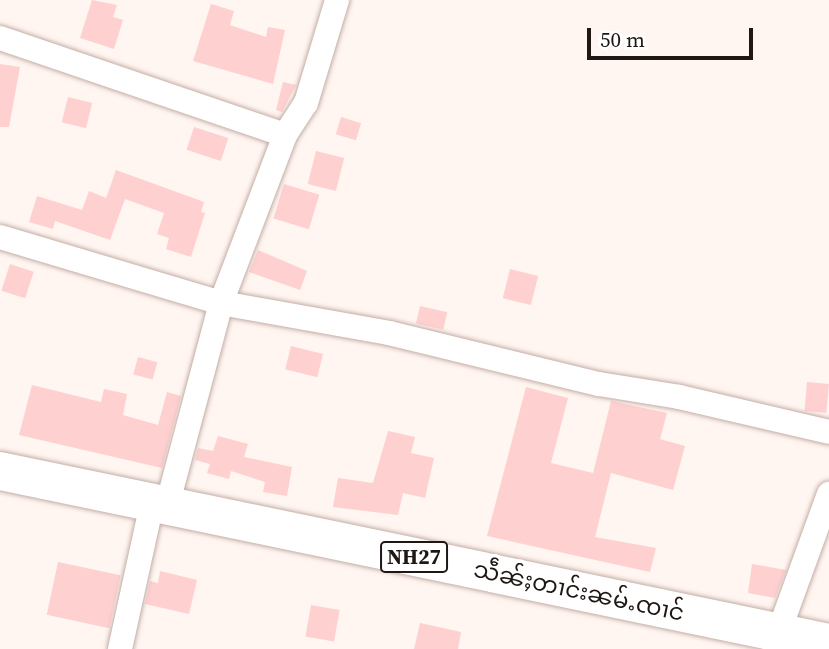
<!DOCTYPE html>
<html>
<head>
<meta charset="utf-8">
<style>
  body { margin:0 }
  #map { position:relative; width:829px; height:649px; overflow:hidden; background:#fff5f1; font-family:"Source Serif 4","Noto Sans Myanmar",serif }
  div>[style] { position:absolute }
  .building>* { inset:0; background:#fed0d0; transform-origin:0 0 }
  .roads { filter:drop-shadow(0 0 2px #c4aea5) drop-shadow(0 0 2px #c4aea5) }
  .minor>* { height:24px; margin:-12px; padding:0 12px; transform-origin:12px; border-radius:12px; background:#fff }
  .trunk>* { height:38px; margin:-19px; padding:0 19px; transform-origin:19px; border-radius:19px; background:#fff }
  span { translate:-50% -50%; white-space:nowrap; text-align:center; line-height:1.15; -webkit-text-stroke:7px #fff; paint-order:stroke }
  .shield-label span { padding:2px 5px; background:#fff; border:2px solid; border-radius:5px; -webkit-text-stroke-width:0 }
  .shield-label { font-size:21px; color:#1f1713; font-weight:700 }
  .street-label { font-size:23px; color:#1f1713 }
  .scale { position:absolute; left:587px; top:28px; width:166px; height:32px; box-sizing:border-box; border:4px solid #1f1713; border-top:0; padding-left:9px; font-size:21px; line-height:24px; white-space:nowrap; color:#1f1713; -webkit-text-stroke:5px #fff; paint-order:stroke }
</style>
</head>
<body>
<div id="map">
  <div class="building">
    <i style="clip-path:polygon(92px 0,117px 5px,113px 17px,123px 20px,114px 49px,80px 38px)"></i>
    <i style="clip-path:polygon(211px 4px,234px 11px,230px 25px,266px 37px,268px 27px,285px 30px,273px 84px,193px 61px)"></i>
    <i style="clip-path:polygon(0 64px,20px 67px,9px 127px,0 127px)"></i>
    <i style="clip-path:polygon(283px 82px,296px 85px,282px 112px,276px 110px)"></i>
    <i style="left:68px;top:97px;width:25px;height:26px;rotate:14deg"></i>
    <i style="left:341px;top:117px;width:21px;height:18px;rotate:17deg"></i>
    <i style="left:194px;top:127px;width:36px;height:24px;rotate:18deg"></i>
    <i style="left:316px;top:151px;width:29px;height:34px;rotate:14deg"></i>
    <i style="clip-path:polygon(116px 170px,204px 202px,201px 212px,205px 213px,191px 257px,166px 249px,169px 238px,157px 234px,164px 213px,125px 199px,110px 240px,55px 221px,53px 229px,29px 222px,37px 196px,82px 210px,89px 191px,106px 198px)"></i>
    <i style="left:284px;top:184px;width:37px;height:36px;rotate:17deg"></i>
    <i style="clip-path:polygon(258px 250px,307px 271px,300px 290px,249px 272px)"></i>
    <i style="left:10px;top:264px;width:25px;height:28px;rotate:18deg"></i>
    <i style="left:510px;top:269px;width:29px;height:30px;rotate:14deg"></i>
    <i style="left:420px;top:306px;width:28px;height:18px;rotate:13deg"></i>
    <i style="left:291px;top:346px;width:33px;height:24px;rotate:14deg"></i>
    <i style="left:138px;top:357px;width:20px;height:18px;rotate:15deg"></i>
    <i style="left:807px;top:382px;width:22px;height:29px;rotate:5deg"></i>
    <i style="clip-path:polygon(32px 385px,101px 402px,104px 389px,127px 394px,123px 415px,158px 425px,167px 392px,181px 396px,162px 468px,19px 435px)"></i>
    <i style="clip-path:polygon(526px 387px,568px 398px,551px 463px,593px 473px,611px 401px,667px 413px,660px 439px,685px 446px,673px 490px,611px 473px,595px 537px,656px 548px,650px 572px,487px 536px)"></i>
    <i style="clip-path:polygon(388px 431px,415px 437px,411px 453px,434px 458px,425px 498px,403px 493px,398px 515px,333px 507px,338px 478px,373px 483px)"></i>
    <i style="clip-path:polygon(218px 436px,248px 444px,244px 457px,292px 467px,287px 496px,263px 492px,265px 482px,231px 471px,229px 479px,207px 473px,210px 464px,195px 460px,198px 448px,213px 451px)"></i>
    <i style="left:58px;top:562px;width:64px;height:54px;rotate:12deg"></i>
    <i style="clip-path:polygon(752px 564px,786px 570px,775px 598px,748px 593px)"></i>
    <i style="clip-path:polygon(160px 571px,197px 580px,189px 614px,145px 604px,150px 581px,158px 583px)"></i>
    <i style="left:311px;top:605px;width:29px;height:32px;rotate:10deg"></i>
    <i style="clip-path:polygon(420px 623px,461px 632px,458px 649px,414px 649px)"></i>
  </div>
  <div class="roads">
    <div class="minor">
      <i style="left:0;top:38px;width:301px;rotate:18.8deg"></i>
      <i style="left:0;top:237px;width:231px;rotate:16.6deg"></i>
      <i style="left:221px;top:303px;width:171px;rotate:10.1deg"></i>
      <i style="left:389px;top:333px;width:216px;rotate:13.7deg"></i>
      <i style="left:599px;top:384px;width:81px;rotate:9.2deg"></i>
      <i style="left:679px;top:397px;width:154px;rotate:13.1deg"></i>
      <i style="left:167px;top:506px;width:210px;rotate:-75.1deg"></i>
      <i style="left:221px;top:303px;width:180px;rotate:-69.1deg"></i>
      <i style="left:285px;top:135px;width:38px;rotate:-57deg"></i>
      <i style="left:306px;top:103px;width:108px;rotate:-73.2deg"></i>
      <i style="left:774px;top:645px;width:161px;rotate:-70deg"></i>
      <i style="left:120px;top:649px;width:149px;rotate:-77.6deg"></i>
    </div>
    <div class="trunk">
      <i style="left:0;top:471px;width:847px;rotate:11.72deg"></i>
    </div>
  </div>
  <div class="shield-label">
    <span style="left:414px;top:557px">NH27</span>
  </div>
  <div class="street-label">
    <span style="left:579px;top:591px;rotate:12deg">သဵၼ်ႈတၢင်းၼမ်ႉၸၢင်</span>
  </div>
  <div class="scale">50 m</div>
</div>
</body>
</html>
